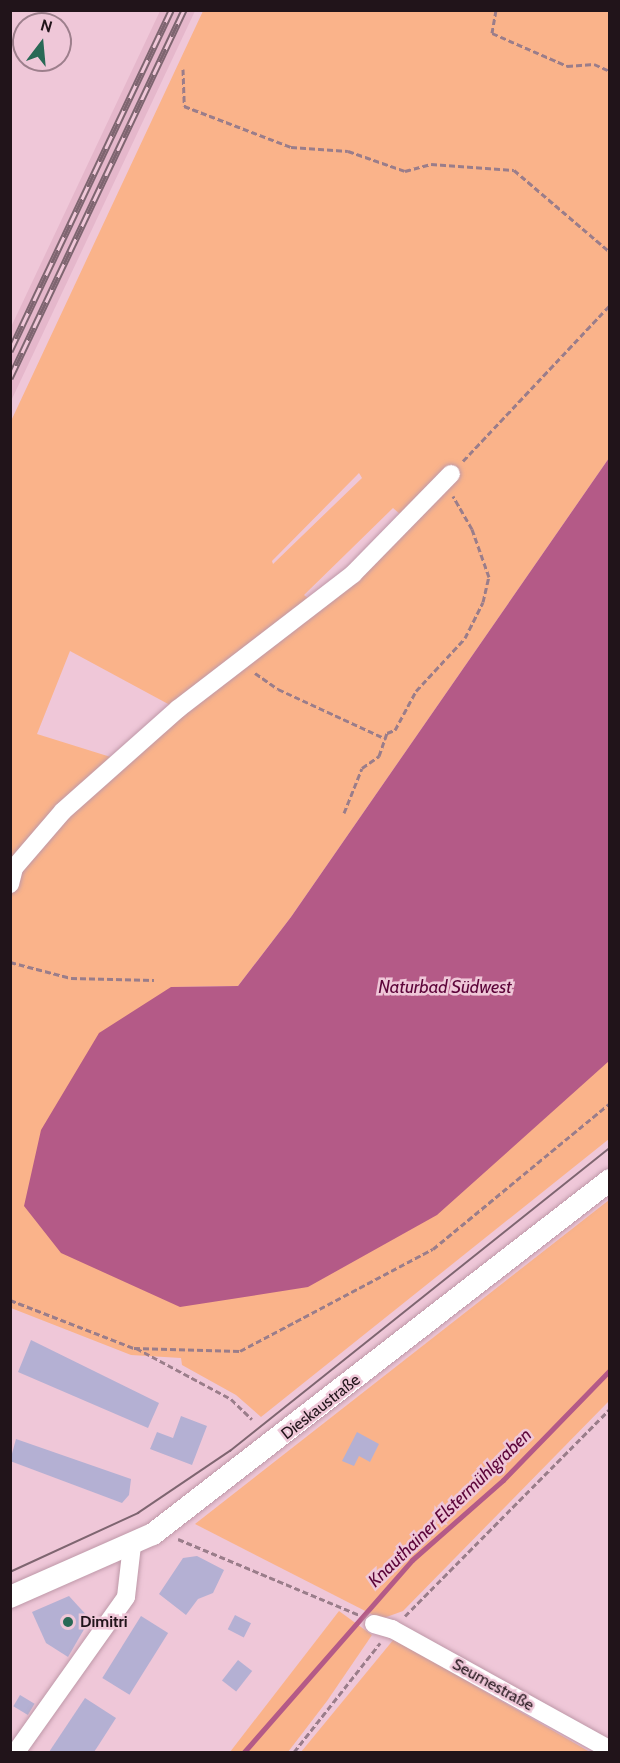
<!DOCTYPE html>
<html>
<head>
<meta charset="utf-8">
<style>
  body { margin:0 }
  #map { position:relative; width:620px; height:1763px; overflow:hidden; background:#efc7d8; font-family:Cabin,sans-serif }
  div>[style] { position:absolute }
  .built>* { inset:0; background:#e5b7cb }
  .green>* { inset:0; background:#fab38a }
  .water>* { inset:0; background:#b45a87 }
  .stream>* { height:5px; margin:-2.5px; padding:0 2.5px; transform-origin:2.5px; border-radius:2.5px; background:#b45a87 }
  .building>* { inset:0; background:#b4b0d3; transform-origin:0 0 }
  .path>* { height:3px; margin-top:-1.5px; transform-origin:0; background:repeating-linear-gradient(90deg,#9a7d8a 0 6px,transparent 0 9px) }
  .roads { filter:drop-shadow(0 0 2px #be98a8) drop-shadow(0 0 2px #be98a8) }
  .minor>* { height:18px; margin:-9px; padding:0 9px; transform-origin:9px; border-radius:9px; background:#fff }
  .major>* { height:22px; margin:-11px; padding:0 11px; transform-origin:11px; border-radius:11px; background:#fff }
  .tram>* { height:1.5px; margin:-0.75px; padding:0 0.75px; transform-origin:0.75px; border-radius:0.75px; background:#7e6570 }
  .rail>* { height:7px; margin-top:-3.5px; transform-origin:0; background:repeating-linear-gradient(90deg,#efc7d8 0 14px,#7e6570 0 28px); box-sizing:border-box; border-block:2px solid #7e6570 }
  .dots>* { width:16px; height:16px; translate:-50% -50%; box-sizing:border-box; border:3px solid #efc7d8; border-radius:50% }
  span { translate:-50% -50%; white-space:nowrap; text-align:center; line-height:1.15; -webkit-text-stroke:5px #efc7d8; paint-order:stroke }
  .street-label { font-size:16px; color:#21141a }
  .poi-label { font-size:16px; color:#21141a; font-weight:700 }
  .left { translate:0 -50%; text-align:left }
  .water-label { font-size:18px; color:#5d053a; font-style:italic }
  .frame { position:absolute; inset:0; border:12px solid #21141a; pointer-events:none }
  .north { position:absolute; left:12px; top:12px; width:60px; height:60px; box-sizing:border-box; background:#efc7d8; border:2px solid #9d7f8c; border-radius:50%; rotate:16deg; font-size:16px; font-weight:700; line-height:24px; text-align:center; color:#21141a }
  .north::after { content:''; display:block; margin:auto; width:21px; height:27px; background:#296956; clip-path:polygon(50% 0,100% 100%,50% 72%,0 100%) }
</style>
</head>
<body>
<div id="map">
  <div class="built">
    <i style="clip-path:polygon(160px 11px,195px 11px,11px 401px,11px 327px)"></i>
  </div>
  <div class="green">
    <i style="clip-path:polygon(evenodd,203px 11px,609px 11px,609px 458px,291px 917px,238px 986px,171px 987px,609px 1060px,609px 1139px,261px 1417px,236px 1395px,182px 1365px,181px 1358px,131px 1355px,11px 1308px,11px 421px,203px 11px,359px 473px,362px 478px,273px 564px,272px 561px,359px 473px,203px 11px,393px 508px,400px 514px,347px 572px,309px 599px,304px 595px,393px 508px,203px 11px,70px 651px,170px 705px,117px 759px,37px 734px,70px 651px)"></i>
    <i style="clip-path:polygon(609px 1200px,609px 1401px,403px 1611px,381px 1619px,195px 1524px)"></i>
    <i style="clip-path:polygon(339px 1611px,372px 1635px,327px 1701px,288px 1752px,230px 1752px)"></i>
    <i style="clip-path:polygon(394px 1639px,590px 1752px,301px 1752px)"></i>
  </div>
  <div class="water">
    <i style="clip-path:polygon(609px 458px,609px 1061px,437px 1215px,308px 1287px,180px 1307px,61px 1253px,24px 1206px,41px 1130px,99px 1033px,171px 987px,238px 986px,291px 917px)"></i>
  </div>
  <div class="stream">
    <i style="left:244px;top:1752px;width:255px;rotate:-48.8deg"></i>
    <i style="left:412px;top:1560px;width:121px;rotate:-41.3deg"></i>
    <i style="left:503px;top:1480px;width:153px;rotate:-45.8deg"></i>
  </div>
  <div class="building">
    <i style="clip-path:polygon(31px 1340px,159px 1403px,148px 1428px,18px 1372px)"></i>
    <i style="clip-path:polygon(181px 1416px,207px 1426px,192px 1465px,150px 1449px,157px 1432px,173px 1438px)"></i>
    <i style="clip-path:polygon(357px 1432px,379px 1444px,370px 1462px,359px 1456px,354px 1466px,342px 1461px)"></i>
    <i style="clip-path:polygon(16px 1439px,131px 1479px,129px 1495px,122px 1503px,10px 1461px)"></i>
    <i style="clip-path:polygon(197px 1556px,224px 1570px,213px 1593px,198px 1599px,186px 1615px,159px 1594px,183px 1558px)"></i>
    <i style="clip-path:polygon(69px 1596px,90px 1619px,68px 1657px,46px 1643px,32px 1612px)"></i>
    <i style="left:235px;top:1615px;width:18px;height:16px;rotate:27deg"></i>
    <i style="left:141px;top:1616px;width:32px;height:73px;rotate:32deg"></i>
    <i style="left:238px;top:1660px;width:18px;height:26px;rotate:38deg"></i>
    <i style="left:20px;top:1695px;width:17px;height:13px;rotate:31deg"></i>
    <i style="clip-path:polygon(85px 1698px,116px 1718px,98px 1746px,94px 1752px,49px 1752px)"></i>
  </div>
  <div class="path">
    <i style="left:496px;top:10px;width:23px;rotate:100deg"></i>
    <i style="left:492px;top:33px;width:82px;rotate:23.7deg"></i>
    <i style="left:567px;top:66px;width:27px;rotate:-4deg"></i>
    <i style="left:594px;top:64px;width:17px;rotate:24deg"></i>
    <i style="left:183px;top:69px;width:37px;rotate:88deg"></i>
    <i style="left:184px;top:106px;width:115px;rotate:21deg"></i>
    <i style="left:291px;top:147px;width:57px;rotate:4deg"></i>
    <i style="left:348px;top:151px;width:60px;rotate:19.3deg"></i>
    <i style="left:405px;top:171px;width:27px;rotate:-15deg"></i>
    <i style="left:431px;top:164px;width:83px;rotate:4.1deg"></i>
    <i style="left:514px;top:170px;width:126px;rotate:40.5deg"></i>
    <i style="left:463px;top:461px;width:214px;rotate:-46.7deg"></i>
    <i style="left:255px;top:673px;width:28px;rotate:35deg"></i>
    <i style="left:278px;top:689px;width:119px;rotate:24.8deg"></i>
    <i style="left:344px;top:813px;width:48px;rotate:-68.2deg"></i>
    <i style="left:362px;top:768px;width:21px;rotate:-35deg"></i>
    <i style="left:379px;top:756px;width:24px;rotate:-71deg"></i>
    <i style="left:387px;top:733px;width:9px;rotate:-21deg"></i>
    <i style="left:395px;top:730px;width:44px;rotate:-61.7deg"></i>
    <i style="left:416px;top:691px;width:72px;rotate:-47.2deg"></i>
    <i style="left:465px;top:638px;width:40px;rotate:-63.4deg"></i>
    <i style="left:483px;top:602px;width:26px;rotate:-77deg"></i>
    <i style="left:489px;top:577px;width:51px;rotate:-109.5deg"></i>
    <i style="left:472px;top:529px;width:38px;rotate:-120deg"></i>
    <i style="left:10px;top:962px;width:63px;rotate:14.7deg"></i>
    <i style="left:71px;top:978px;width:83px;rotate:1.4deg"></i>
    <i style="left:10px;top:1300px;width:133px;rotate:21.2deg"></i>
    <i style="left:134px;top:1348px;width:106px;rotate:1.6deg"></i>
    <i style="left:240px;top:1351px;width:218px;rotate:-27.9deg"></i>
    <i style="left:433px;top:1249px;width:229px;rotate:-39.5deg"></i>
    <i style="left:136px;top:1348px;width:108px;rotate:28.2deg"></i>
    <i style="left:231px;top:1399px;width:29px;rotate:44deg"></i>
    <i style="left:178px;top:1539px;width:197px;rotate:22.7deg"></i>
    <i style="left:405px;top:1616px;width:291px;rotate:-45.3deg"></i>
    <i style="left:294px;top:1752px;width:139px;rotate:-51.7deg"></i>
  </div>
  <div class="roads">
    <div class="minor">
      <i style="left:10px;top:884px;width:16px;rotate:-76deg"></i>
      <i style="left:14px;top:868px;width:75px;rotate:-49.3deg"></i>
      <i style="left:63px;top:811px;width:154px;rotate:-41.6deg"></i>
      <i style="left:178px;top:709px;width:221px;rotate:-37.6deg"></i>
      <i style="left:353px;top:574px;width:140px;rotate:-45.6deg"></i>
      <i style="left:374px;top:1624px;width:19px;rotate:16deg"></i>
      <i style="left:392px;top:1629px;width:249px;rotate:29deg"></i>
      <i style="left:16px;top:1752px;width:190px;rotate:-54.6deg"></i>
      <i style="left:126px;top:1597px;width:52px;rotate:-83.4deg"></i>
    </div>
    <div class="major">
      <i style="left:10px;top:1597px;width:156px;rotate:-23.8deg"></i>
      <i style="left:153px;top:1534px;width:578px;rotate:-37.76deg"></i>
    </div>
  </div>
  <div class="tram">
    <i style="left:10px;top:1572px;width:141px;rotate:-24.7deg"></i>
    <i style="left:138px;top:1513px;width:111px;rotate:-34deg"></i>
    <i style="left:230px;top:1451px;width:486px;rotate:-38.6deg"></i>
  </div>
  <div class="rail">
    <i style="left:10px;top:351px;width:377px;rotate:-64.7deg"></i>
    <i style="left:10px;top:378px;width:407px;rotate:-64.7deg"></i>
  </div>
  <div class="dots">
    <i style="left:68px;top:1622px;background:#296956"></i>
  </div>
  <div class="street-label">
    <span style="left:321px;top:1407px;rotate:-38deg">Dieskaustraße</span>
    <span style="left:493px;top:1685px;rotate:29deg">Seumestraße</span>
  </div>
  <div class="poi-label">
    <span class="left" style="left:80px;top:1622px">Dimitri</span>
  </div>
  <div class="water-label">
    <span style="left:445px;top:987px">Naturbad Südwest</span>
    <span style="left:450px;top:1508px;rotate:-44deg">Knauthainer Elstermühlgraben</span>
  </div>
  <div class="frame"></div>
  <div class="north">N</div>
</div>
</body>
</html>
